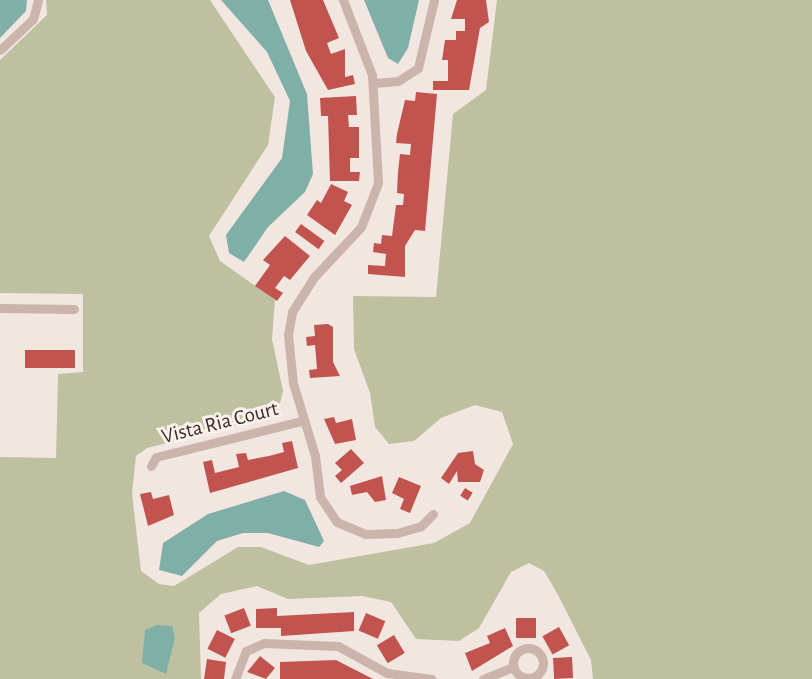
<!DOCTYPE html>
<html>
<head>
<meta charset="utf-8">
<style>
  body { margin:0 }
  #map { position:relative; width:812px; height:679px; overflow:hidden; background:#f2e6e0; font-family:"Alegreya Sans",sans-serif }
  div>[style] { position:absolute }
  .green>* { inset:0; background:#bdc1a0 }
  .water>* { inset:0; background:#80afa7 }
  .building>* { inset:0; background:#c2544f; transform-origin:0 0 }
  .minor>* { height:9px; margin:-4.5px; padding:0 4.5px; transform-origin:4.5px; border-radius:4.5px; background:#cbb4ac }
  .minor>.ring { margin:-4.5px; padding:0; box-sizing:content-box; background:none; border:9px solid #cbb4ac; border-radius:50% }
  span { translate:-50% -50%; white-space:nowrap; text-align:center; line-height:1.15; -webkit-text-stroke:6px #faf1ed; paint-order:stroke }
  .street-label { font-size:21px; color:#392c2b }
</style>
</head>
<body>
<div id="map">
  <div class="green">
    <i style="clip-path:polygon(46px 0,210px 0,275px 97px,268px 145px,209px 236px,220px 261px,275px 300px,272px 339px,283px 391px,277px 416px,147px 448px,136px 456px,132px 493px,141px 571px,159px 584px,174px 586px,238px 547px,261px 547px,309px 565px,434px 543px,470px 523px,513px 444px,502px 412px,475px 405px,441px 418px,414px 441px,389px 444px,375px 427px,370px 393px,354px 349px,353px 296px,436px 297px,453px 114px,486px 90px,497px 0,812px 0,812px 679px,593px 679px,591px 660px,557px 593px,544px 571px,529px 563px,511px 572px,479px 628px,459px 641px,416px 639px,391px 602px,362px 596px,288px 599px,257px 586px,221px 594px,199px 613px,201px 679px,0 679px,0 457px,56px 458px,58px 374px,83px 372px,83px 294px,0 293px,0 60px,47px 15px)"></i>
  </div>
  <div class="water">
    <i style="clip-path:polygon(0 0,27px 0,26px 11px,0 38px)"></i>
    <i style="clip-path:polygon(221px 0,268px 0,307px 94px,313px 174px,305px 192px,268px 227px,244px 262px,229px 253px,226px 235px,282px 158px,290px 101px,267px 52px)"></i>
    <i style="clip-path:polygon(364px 0,419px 0,408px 48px,398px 64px,388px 58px)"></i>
    <i style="clip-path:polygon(284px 491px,305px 500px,324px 541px,319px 547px,268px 533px,243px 533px,217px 541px,182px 576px,159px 570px,163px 543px,208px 514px)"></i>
    <i style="clip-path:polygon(157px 625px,172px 626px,175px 638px,166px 674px,142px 663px,145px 630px)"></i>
  </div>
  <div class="building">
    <i style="clip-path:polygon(290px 0,323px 0,339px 38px,327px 43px,331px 54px,345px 49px,345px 77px,353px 75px,355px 84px,328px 90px,306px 51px)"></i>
    <i style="clip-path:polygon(457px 0,486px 0,489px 22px,480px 28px,469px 90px,433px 90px,433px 81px,448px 81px,448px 60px,442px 60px,445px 40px,456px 40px,456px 31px,465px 31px,465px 19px,451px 19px)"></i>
    <i style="clip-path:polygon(416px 92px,437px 94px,425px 231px,415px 230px,405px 246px,405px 277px,368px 274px,368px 265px,385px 266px,386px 254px,373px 252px,374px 243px,381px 244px,382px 235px,392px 236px,396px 205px,403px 205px,404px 194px,397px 193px,398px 172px,400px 154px,410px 155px,411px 144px,396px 143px,397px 134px,405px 100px,415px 101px)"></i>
    <i style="clip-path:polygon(356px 96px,357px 115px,348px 115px,349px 127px,359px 127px,359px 158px,350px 158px,350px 172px,360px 172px,359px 181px,330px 181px,328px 116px,321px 116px,320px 98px)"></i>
    <i style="clip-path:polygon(331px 184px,348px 192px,344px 201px,352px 205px,335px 235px,307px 215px,317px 200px,321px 203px)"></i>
    <i style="left:301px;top:224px;width:29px;height:10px;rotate:36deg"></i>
    <i style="clip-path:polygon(285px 236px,310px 256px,290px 280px,284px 276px,275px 288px,283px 293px,277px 301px,255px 286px,270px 265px,263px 260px)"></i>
    <i style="clip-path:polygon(328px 324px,333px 327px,333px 362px,340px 376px,310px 378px,309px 370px,317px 369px,315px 345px,307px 346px,306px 337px,315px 336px,314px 325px)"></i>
    <i style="left:25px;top:350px;width:50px;height:18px"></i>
    <i style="clip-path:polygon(334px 417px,336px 423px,352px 419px,356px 440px,335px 444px,324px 419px)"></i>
    <i style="clip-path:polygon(292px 441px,298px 468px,210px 493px,203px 462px,212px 460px,215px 473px,239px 467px,236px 454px,246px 453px,248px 460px,269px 456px,284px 452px,282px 443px)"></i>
    <i style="clip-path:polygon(351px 449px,364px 463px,341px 483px,335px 476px,342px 470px,335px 463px)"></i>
    <i style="clip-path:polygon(473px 451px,475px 464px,484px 470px,480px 482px,458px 482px,457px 471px,449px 484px,441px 478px,458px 453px)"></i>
    <i style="clip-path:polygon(382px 476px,386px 500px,375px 502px,367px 492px,352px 495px,350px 486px)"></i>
    <i style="clip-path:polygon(399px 477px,421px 486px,410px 513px,400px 509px,404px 499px,392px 493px)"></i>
    <i style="left:465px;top:488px;width:9px;height:9px;rotate:32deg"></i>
    <i style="clip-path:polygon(151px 492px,153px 499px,169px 495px,174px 515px,148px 526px,140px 494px)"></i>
    <i style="left:244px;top:608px;width:19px;height:21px;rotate:69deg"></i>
    <i style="clip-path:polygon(277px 608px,277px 616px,354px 612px,354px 631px,281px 636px,281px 628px,256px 628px,256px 609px)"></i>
    <i style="left:366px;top:613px;width:21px;height:19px;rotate:23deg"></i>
    <i style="left:516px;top:618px;width:20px;height:20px"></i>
    <i style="left:559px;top:627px;width:21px;height:19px;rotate:61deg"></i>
    <i style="clip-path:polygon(505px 628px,513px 646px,472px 671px,465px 653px,490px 643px,487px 636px)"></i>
    <i style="left:217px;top:630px;width:20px;height:21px;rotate:27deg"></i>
    <i style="left:394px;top:635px;width:21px;height:20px;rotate:59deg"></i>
    <i style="clip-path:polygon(260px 656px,275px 668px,266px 679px,247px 672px)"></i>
    <i style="left:572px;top:657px;width:21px;height:19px;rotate:87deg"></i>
    <i style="clip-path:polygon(207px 659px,226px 662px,224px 679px,204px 679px)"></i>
    <i style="clip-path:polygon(336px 660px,373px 679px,280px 679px,280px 662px)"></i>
  </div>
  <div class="minor">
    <i style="left:343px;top:0;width:80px;rotate:68.9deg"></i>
    <i style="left:372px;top:75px;width:108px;rotate:86.8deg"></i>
    <i style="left:378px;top:183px;width:47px;rotate:111.1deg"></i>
    <i style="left:361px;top:227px;width:69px;rotate:133.2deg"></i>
    <i style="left:314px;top:277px;width:41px;rotate:122.2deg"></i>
    <i style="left:292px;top:312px;width:23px;rotate:100deg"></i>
    <i style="left:288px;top:335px;width:48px;rotate:84.1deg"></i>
    <i style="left:293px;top:383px;width:76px;rotate:73.2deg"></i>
    <i style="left:315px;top:456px;width:41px;rotate:83deg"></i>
    <i style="left:320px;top:497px;width:30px;rotate:56deg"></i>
    <i style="left:337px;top:522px;width:30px;rotate:23deg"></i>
    <i style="left:365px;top:534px;width:32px;rotate:-2deg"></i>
    <i style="left:397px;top:533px;width:25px;rotate:-16deg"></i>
    <i style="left:421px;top:526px;width:17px;rotate:-45deg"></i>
    <i style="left:0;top:50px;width:45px;rotate:-43.2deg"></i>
    <i style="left:33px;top:19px;width:20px;rotate:-75deg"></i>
    <i style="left:374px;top:83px;width:24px;rotate:-5deg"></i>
    <i style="left:398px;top:81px;width:24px;rotate:-33deg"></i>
    <i style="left:418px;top:68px;width:70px;rotate:-76.8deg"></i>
    <i style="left:0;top:308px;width:74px;rotate:0.8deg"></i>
    <i style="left:151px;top:466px;width:10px;rotate:-61deg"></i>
    <i style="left:156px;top:457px;width:150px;rotate:-13.9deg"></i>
    <i class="ring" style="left:513px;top:648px;width:21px;height:21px"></i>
    <i style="left:235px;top:679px;width:30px;rotate:-69deg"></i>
    <i style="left:246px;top:651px;width:20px;rotate:-24deg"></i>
    <i style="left:264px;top:643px;width:74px;rotate:2.3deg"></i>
    <i style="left:338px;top:646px;width:56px;rotate:28.9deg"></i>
    <i style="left:387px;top:673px;width:45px;rotate:7.6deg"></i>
    <i style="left:483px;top:679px;width:32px;rotate:-22deg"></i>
  </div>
  <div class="street-label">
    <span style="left:220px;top:423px;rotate:-14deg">Vista Ria Court</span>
  </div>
</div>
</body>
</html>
